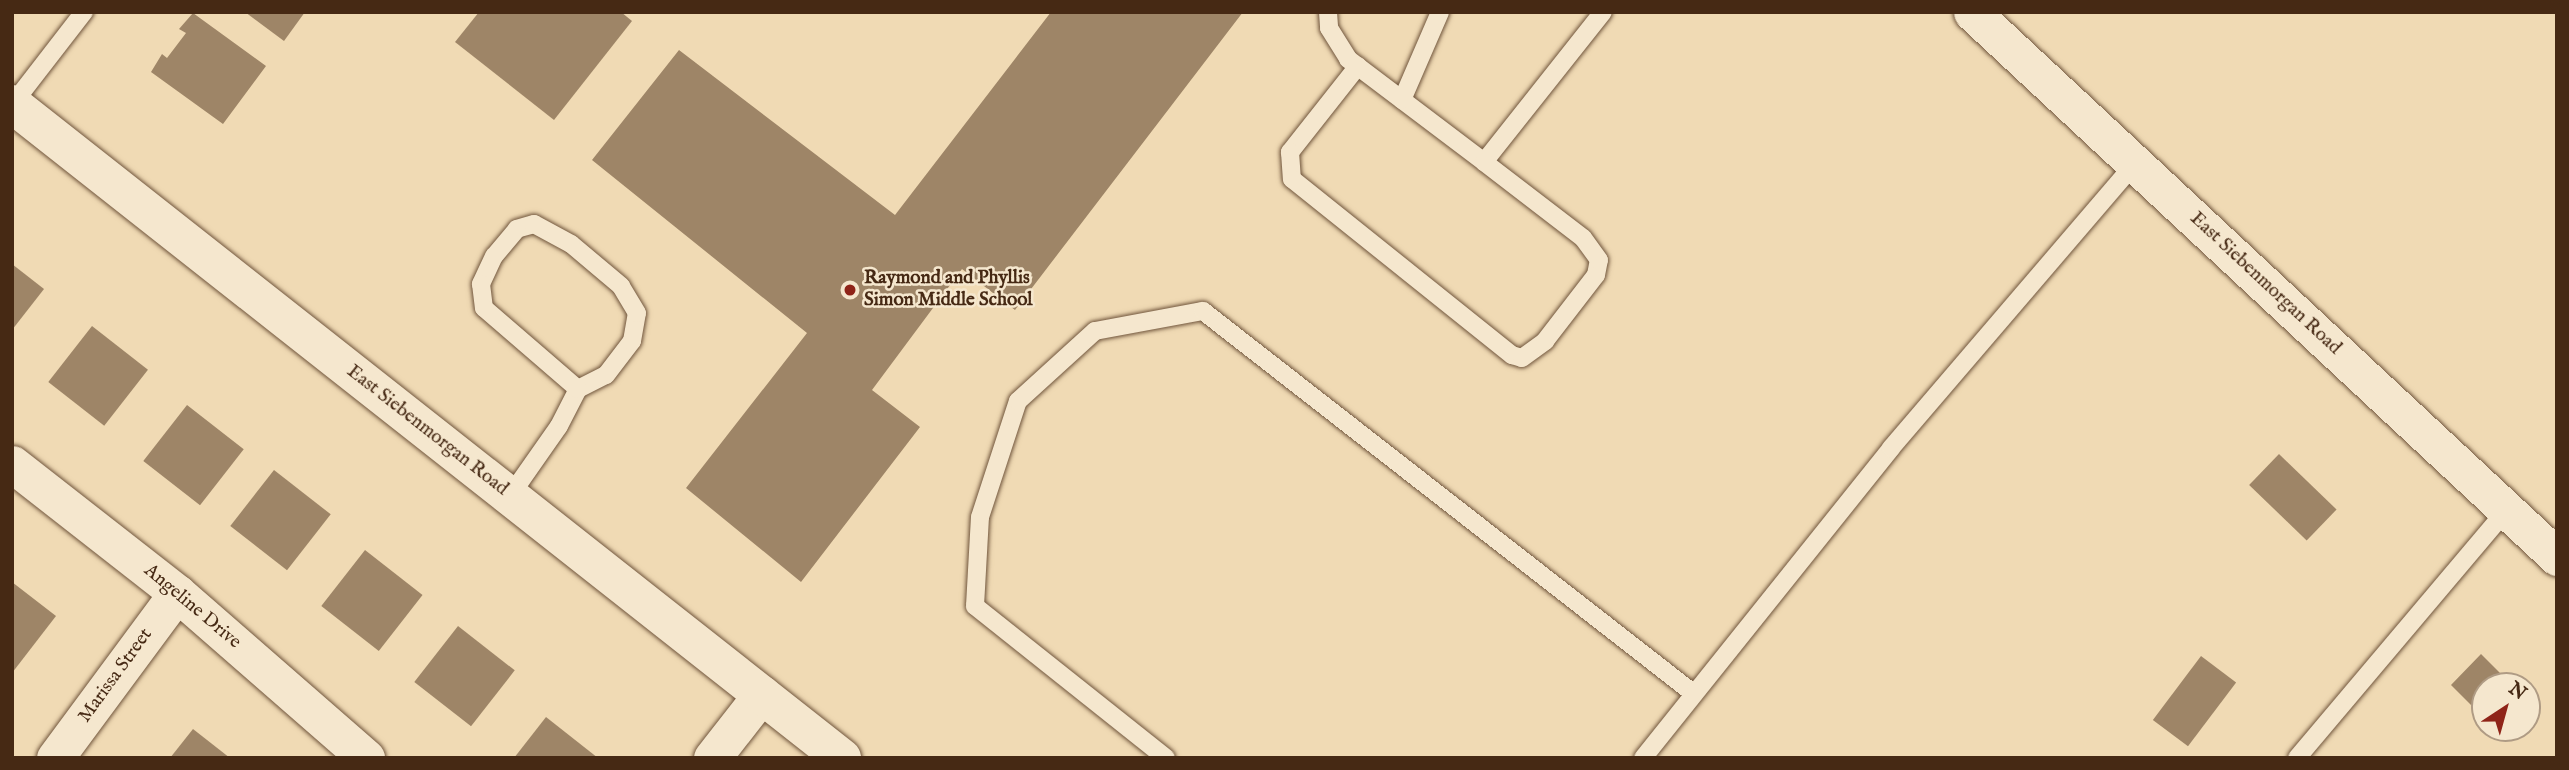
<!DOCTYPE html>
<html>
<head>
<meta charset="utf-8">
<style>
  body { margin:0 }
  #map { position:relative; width:2569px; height:770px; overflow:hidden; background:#f0dab4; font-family:"IM FELL English",serif }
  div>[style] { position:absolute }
  .building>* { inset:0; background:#9e8567; transform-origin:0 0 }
  .roads { filter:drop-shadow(0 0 2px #70553c) drop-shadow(0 0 2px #70553c) }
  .service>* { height:18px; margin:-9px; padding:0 9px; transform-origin:9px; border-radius:9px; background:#f5e7ce }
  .minor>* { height:37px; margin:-18.5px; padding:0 18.5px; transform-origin:18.5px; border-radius:18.5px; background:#f5e7ce }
  .tertiary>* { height:38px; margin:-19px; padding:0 19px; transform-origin:19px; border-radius:19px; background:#f5e7ce }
  .dots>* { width:19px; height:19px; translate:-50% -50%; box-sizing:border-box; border:4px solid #f5e7ce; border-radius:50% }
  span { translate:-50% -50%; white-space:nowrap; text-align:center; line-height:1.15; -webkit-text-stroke:5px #f5e7ce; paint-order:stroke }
  .poi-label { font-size:19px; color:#462914; font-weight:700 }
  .left { translate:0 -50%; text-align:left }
  .street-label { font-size:19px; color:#462914 }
  .frame { position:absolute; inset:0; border:14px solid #462914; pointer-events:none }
  .north { position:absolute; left:2471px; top:672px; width:70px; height:70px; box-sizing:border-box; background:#f5e7ce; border:2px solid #af9b84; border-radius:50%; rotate:36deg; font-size:19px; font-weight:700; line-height:28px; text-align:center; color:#462914 }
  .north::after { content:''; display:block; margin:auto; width:24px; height:32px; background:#8f2418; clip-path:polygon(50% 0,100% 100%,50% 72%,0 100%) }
</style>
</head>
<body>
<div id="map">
  <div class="building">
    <i style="clip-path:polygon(245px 12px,305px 12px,284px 41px)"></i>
    <i style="clip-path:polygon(479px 12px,621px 12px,632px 21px,554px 120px,455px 42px)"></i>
    <i style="clip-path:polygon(1051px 12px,1243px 12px,1015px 310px,962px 269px,872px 390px,920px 427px,801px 582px,686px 488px,807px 333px,592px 160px,679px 50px,895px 215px)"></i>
    <i style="clip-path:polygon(193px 13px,266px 66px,223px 124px,151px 72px,162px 54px,167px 58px,186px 33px,179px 29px)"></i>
    <i style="clip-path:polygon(12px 264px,44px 289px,12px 330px)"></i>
    <i style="left:92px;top:326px;width:71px;height:71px;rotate:38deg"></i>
    <i style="left:187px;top:405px;width:72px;height:71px;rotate:38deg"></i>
    <i style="left:2279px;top:454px;width:80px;height:43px;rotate:44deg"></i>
    <i style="left:274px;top:470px;width:72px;height:71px;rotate:38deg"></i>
    <i style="left:365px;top:550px;width:73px;height:71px;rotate:38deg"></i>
    <i style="clip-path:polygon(12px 582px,56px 616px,12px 673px)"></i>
    <i style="left:458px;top:626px;width:72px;height:71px;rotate:38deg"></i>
    <i style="clip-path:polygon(2481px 654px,2513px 686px,2485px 686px,2485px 719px,2451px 685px)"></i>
    <i style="left:2201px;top:656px;width:44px;height:80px;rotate:37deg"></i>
    <i style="clip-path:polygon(546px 717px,598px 758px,514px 758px)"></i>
    <i style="clip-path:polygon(2494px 728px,2520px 728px,2507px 741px)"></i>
    <i style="clip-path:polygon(193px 729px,230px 758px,170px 758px)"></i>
  </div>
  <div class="roads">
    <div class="service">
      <i style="left:1328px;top:12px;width:16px;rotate:86deg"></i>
      <i style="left:1329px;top:28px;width:36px;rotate:58deg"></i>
      <i style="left:1348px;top:59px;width:171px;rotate:37.1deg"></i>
      <i style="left:1484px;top:162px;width:191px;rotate:-51.6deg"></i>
      <i style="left:1358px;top:66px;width:110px;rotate:128.3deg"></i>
      <i style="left:1290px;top:152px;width:27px;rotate:86deg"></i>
      <i style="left:1292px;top:179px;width:282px;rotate:38.7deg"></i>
      <i style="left:1512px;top:355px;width:10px;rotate:17deg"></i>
      <i style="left:1522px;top:358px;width:29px;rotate:-36deg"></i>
      <i style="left:1545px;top:341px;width:83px;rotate:-52.3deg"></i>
      <i style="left:1596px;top:275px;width:15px;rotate:-79deg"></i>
      <i style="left:1599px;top:260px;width:27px;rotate:-126deg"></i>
      <i style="left:1583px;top:238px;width:125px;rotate:-142.5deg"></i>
      <i style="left:1402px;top:100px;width:96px;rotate:-66.6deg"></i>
      <i style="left:12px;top:105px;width:118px;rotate:-52.3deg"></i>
      <i style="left:510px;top:496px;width:85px;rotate:-55deg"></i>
      <i style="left:559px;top:426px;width:42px;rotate:-62.8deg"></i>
      <i style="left:578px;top:389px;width:31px;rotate:-27deg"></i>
      <i style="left:606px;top:375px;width:43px;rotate:-52.6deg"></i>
      <i style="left:632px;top:341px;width:28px;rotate:-80deg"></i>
      <i style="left:637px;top:313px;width:31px;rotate:-121deg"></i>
      <i style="left:621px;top:286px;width:65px;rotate:-140deg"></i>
      <i style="left:571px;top:244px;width:42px;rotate:-151.6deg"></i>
      <i style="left:534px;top:224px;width:18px;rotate:164deg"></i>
      <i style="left:517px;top:229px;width:35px;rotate:130deg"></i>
      <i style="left:494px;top:256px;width:31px;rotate:115deg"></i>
      <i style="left:481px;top:284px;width:24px;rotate:83deg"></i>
      <i style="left:484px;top:308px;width:124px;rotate:40.8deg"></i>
      <i style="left:1166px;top:758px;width:244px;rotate:-141.5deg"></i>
      <i style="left:975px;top:606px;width:89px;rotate:-86.8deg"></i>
      <i style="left:980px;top:517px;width:122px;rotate:-71.9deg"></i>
      <i style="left:1018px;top:401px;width:104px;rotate:-42.3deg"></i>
      <i style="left:1095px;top:331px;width:110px;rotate:-10.5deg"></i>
      <i style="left:1203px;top:311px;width:621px;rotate:37.94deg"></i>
      <i style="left:1643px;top:758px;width:397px;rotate:-51.3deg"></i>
      <i style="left:1891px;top:448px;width:377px;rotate:-49.4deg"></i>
      <i style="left:2297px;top:758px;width:322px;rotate:-49.8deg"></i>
    </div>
    <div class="minor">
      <i style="left:1972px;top:12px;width:800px;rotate:42.97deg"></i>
      <i style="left:12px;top:464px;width:209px;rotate:38deg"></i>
      <i style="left:177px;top:593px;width:251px;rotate:41.1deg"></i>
      <i style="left:55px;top:758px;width:205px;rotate:-53.5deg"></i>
      <i style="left:712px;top:758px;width:81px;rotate:-52deg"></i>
    </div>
    <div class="tertiary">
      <i style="left:12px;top:104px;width:1057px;rotate:38.24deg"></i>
    </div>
  </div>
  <div class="dots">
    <i style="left:850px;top:290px;background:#8f2418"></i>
  </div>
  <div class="poi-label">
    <span class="left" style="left:864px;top:290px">Raymond and Phyllis<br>Simon Middle School</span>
  </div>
  <div class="street-label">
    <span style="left:2265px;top:284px;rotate:43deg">East Siebenmorgan Road</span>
    <span style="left:427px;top:431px;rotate:38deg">East Siebenmorgan Road</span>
    <span style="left:192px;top:607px;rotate:40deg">Angeline Drive</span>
    <span style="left:116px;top:676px;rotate:-54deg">Marissa Street</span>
  </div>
  <div class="frame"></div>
  <div class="north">N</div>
</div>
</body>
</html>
